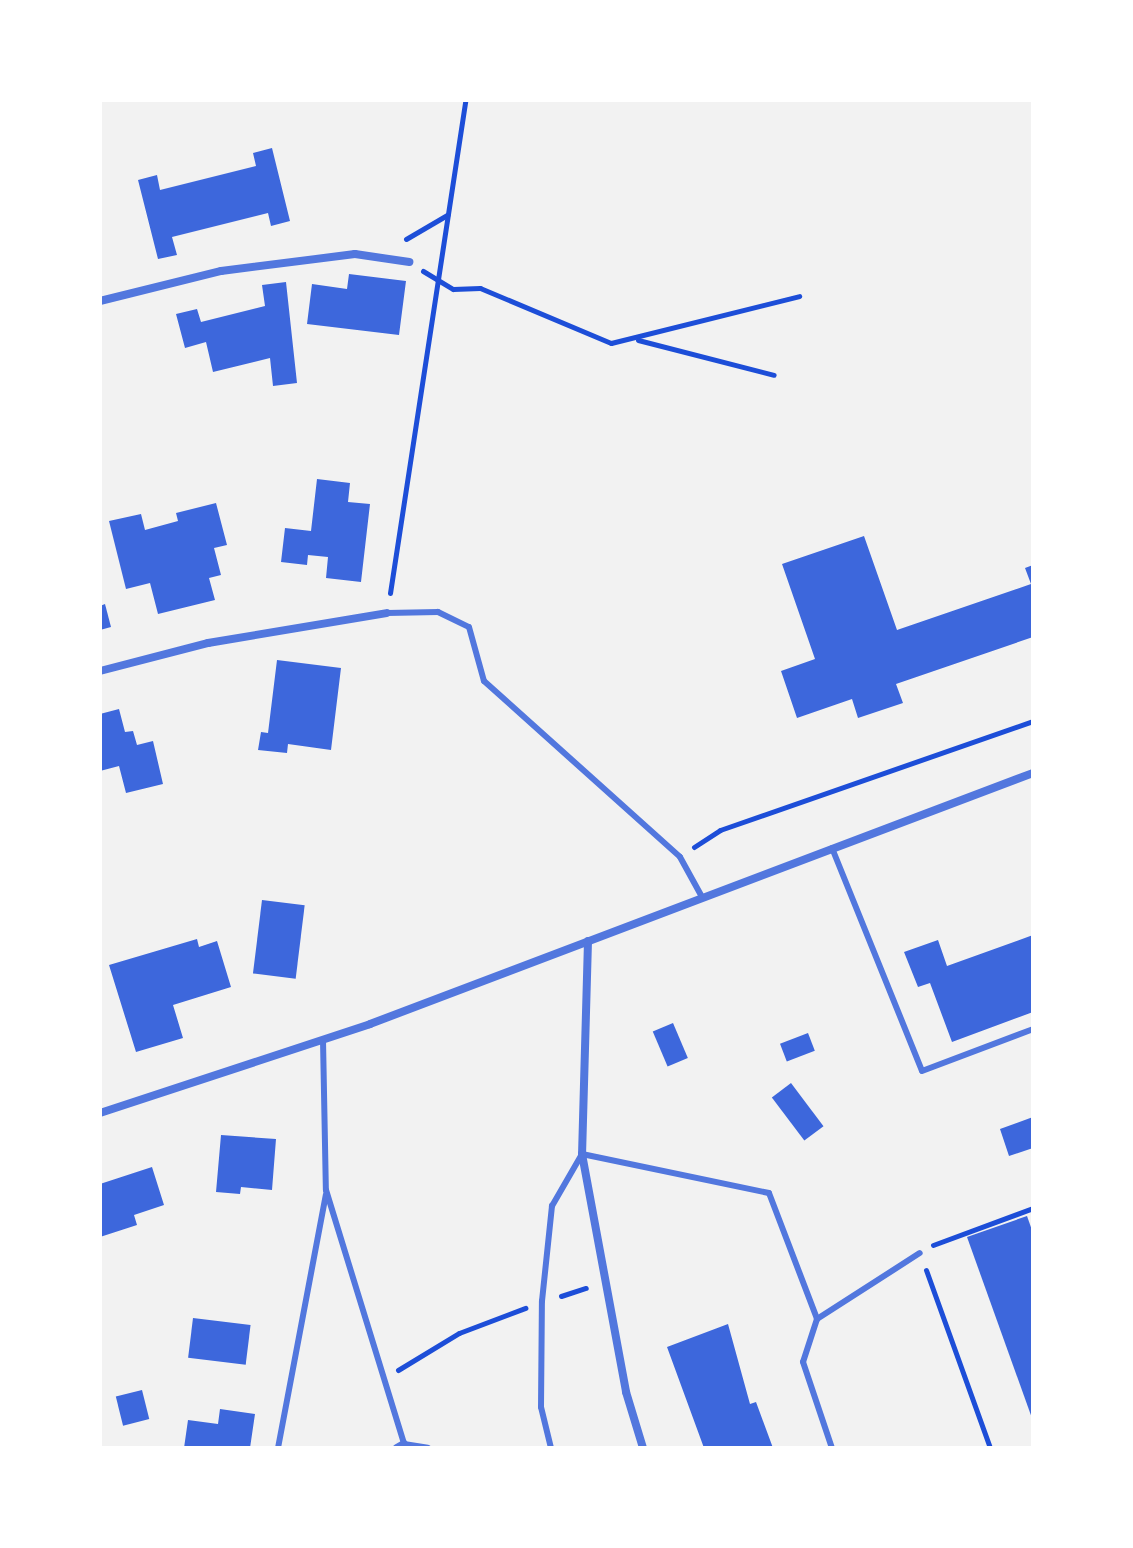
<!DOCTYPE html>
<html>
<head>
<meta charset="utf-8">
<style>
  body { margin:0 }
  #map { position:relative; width:1133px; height:1548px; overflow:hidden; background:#f2f2f2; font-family:Georgia,serif }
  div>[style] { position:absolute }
  .building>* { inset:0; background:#3d67dc; transform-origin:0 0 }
  .path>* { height:5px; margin:-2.5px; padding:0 2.5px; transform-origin:2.5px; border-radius:2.5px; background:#1d4ed8 }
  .service>* { height:6px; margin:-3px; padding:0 3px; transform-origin:3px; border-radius:3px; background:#5277de }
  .minor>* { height:8px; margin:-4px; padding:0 4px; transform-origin:4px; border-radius:4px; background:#5277de }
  span { translate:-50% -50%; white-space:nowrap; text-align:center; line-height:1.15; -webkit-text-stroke:8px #fff; paint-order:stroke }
  .frame { position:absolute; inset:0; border:102px solid #fff; pointer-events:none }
</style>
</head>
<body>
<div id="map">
  <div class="building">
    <i style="clip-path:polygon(272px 148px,290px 221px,271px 226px,268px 213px,172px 237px,177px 255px,158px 259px,138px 180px,157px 175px,160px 190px,256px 166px,253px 153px)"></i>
    <i style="clip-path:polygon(349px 274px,406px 281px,399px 335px,307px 324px,312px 284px,347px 289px)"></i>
    <i style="clip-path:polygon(286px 282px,297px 383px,273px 386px,270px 358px,213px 372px,206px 342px,185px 348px,176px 314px,197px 309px,201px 322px,265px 306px,262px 285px)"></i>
    <i style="clip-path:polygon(317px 479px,350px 483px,348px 502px,370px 504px,361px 582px,326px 578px,328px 557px,308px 555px,307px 565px,281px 562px,285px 528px,311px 531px)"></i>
    <i style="clip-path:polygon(216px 503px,227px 545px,214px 548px,221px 575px,209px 578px,215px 600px,158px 614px,150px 583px,126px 589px,109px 521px,141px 514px,145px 530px,178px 521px,176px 513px)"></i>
    <i style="clip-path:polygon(864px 536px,897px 630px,1031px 584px,1025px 568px,1033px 565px,1033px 637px,896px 684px,903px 703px,858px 718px,852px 699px,797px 718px,781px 671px,815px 659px,782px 564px)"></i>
    <i style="clip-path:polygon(105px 604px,111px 627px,100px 630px,100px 606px)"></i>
    <i style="clip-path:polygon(277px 660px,341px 668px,331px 750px,288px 744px,287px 753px,258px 750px,261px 732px,268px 733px)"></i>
    <i style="clip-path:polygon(119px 709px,125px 732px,133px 731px,137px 745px,153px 741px,163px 784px,126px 793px,119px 766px,100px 771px,100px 714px)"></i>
    <i style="left:262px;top:900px;width:43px;height:74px;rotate:7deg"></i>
    <i style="clip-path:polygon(1033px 935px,1033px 1012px,952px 1042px,930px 983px,918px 987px,904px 952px,938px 940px,947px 966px)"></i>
    <i style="clip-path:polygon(197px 939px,199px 947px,217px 941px,231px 987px,173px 1005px,183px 1038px,136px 1052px,109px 965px)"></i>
    <i style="left:673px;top:1023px;width:38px;height:22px;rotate:67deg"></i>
    <i style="left:808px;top:1033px;width:19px;height:30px;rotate:69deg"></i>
    <i style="left:791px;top:1083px;width:54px;height:24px;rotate:53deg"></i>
    <i style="clip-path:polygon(1033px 1117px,1033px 1148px,1009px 1156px,1000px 1129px)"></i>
    <i style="clip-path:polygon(221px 1135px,276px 1139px,272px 1190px,241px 1187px,240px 1194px,216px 1192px)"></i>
    <i style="clip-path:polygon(152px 1167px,164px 1205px,134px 1215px,137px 1225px,100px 1237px,100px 1184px)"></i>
    <i style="clip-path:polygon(1027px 1216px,1033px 1233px,1033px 1421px,967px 1237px)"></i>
    <i style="left:193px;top:1318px;width:58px;height:40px;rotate:7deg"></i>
    <i style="clip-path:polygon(728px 1324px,750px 1404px,756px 1402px,773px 1448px,704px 1448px,667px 1347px)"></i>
    <i style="left:142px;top:1390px;width:30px;height:27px;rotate:76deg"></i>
    <i style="clip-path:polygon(220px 1409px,255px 1414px,250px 1448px,184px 1448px,188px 1420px,218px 1424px)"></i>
  </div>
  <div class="path">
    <i style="left:406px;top:239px;width:48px;rotate:-30.3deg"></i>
    <i style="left:423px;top:271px;width:35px;rotate:31deg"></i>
    <i style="left:453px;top:289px;width:27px;rotate:-2deg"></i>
    <i style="left:480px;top:288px;width:142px;rotate:22.8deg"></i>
    <i style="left:611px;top:343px;width:194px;rotate:-14deg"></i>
    <i style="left:638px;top:340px;width:140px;rotate:14.4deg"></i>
    <i style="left:390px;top:593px;width:499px;rotate:-81.3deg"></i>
    <i style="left:694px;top:847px;width:31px;rotate:-33deg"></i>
    <i style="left:720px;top:830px;width:331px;rotate:-19.2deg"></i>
    <i style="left:933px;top:1245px;width:107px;rotate:-20.3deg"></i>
    <i style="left:926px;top:1270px;width:189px;rotate:70.2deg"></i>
    <i style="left:561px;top:1296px;width:26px;rotate:-18deg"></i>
    <i style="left:398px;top:1370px;width:71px;rotate:-31.2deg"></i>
    <i style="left:459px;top:1333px;width:71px;rotate:-20.7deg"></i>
  </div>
  <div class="service">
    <i style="left:387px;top:613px;width:51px;rotate:-1.1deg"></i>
    <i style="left:438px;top:612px;width:34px;rotate:26deg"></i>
    <i style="left:469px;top:627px;width:56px;rotate:74.5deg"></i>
    <i style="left:484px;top:681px;width:263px;rotate:41.9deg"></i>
    <i style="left:680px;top:857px;width:46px;rotate:61.2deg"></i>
    <i style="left:832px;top:848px;width:240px;rotate:68deg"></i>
    <i style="left:922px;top:1071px;width:119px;rotate:-20.7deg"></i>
    <i style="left:323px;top:1040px;width:150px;rotate:88.9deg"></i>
    <i style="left:326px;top:1190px;width:266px;rotate:72.9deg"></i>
    <i style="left:404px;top:1444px;width:24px;rotate:9deg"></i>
    <i style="left:817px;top:1319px;width:122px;rotate:-32.7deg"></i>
    <i style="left:278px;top:1448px;width:258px;rotate:-79.3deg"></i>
    <i style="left:551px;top:1448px;width:42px;rotate:-103.7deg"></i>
    <i style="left:541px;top:1407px;width:106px;rotate:-89.5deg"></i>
    <i style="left:542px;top:1301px;width:96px;rotate:-84deg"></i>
    <i style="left:552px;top:1206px;width:60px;rotate:-60deg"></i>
    <i style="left:582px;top:1154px;width:191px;rotate:11.8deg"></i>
    <i style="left:769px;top:1193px;width:135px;rotate:69.1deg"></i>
    <i style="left:817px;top:1319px;width:45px;rotate:108deg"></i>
    <i style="left:803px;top:1362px;width:91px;rotate:71.4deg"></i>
  </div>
  <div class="minor">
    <i style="left:100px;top:301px;width:125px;rotate:-13.9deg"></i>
    <i style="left:221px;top:271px;width:135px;rotate:-7.2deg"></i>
    <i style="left:355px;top:254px;width:55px;rotate:8.4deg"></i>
    <i style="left:100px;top:671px;width:112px;rotate:-14.5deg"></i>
    <i style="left:208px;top:643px;width:181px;rotate:-9.5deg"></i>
    <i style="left:588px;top:941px;width:213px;rotate:91.6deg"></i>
    <i style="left:582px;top:1154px;width:242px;rotate:79.5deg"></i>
    <i style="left:626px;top:1392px;width:59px;rotate:73.1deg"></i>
    <i style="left:100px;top:1113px;width:284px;rotate:-18.2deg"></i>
    <i style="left:370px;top:1024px;width:709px;rotate:-20.74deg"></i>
    <i style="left:397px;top:1448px;width:8px;rotate:-30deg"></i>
  </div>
  <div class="frame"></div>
</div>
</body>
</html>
